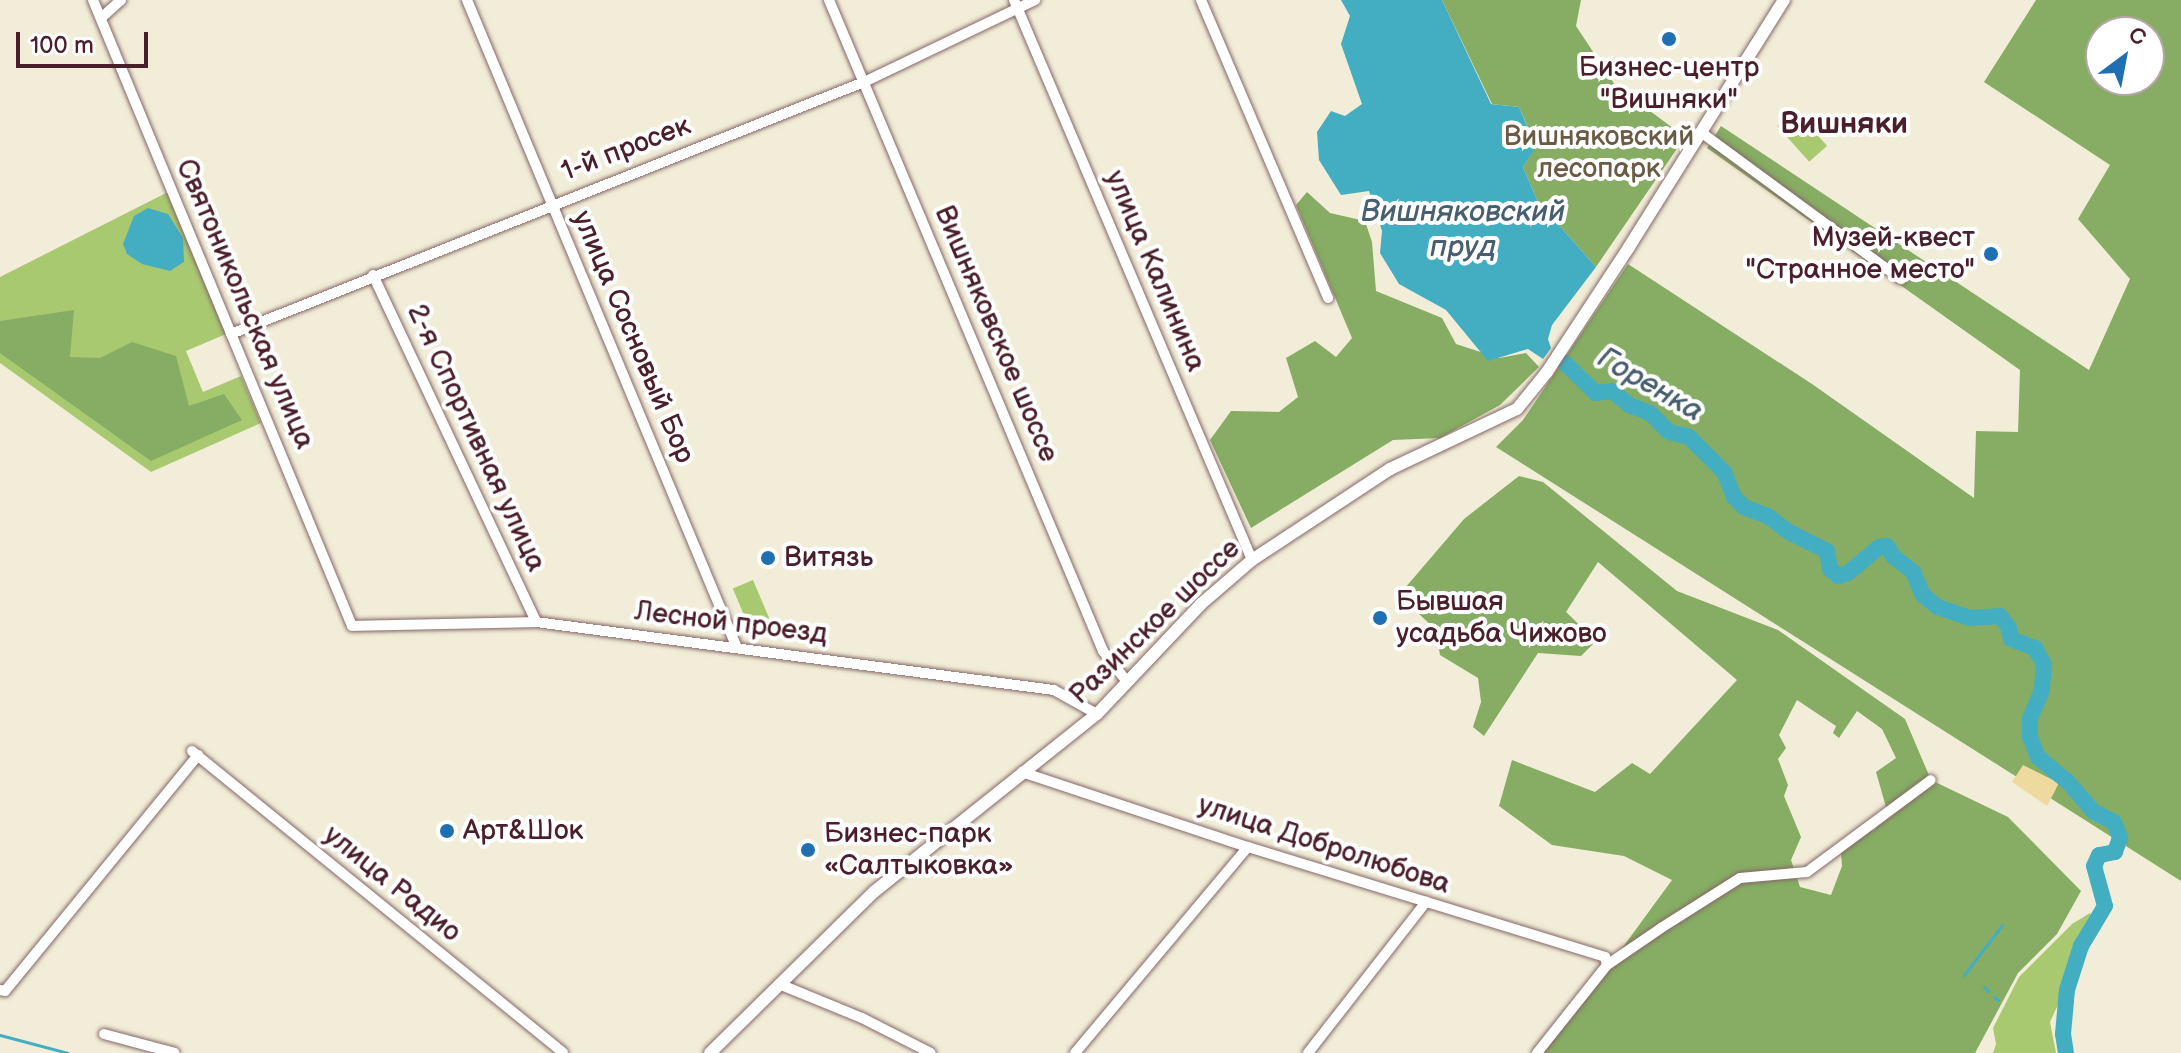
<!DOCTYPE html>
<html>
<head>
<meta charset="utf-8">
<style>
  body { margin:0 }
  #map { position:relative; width:2181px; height:1053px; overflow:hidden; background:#f2edd8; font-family:"Balsamiq Sans",sans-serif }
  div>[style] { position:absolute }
  .green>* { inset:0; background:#a9c971; transform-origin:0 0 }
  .forest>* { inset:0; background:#86ad63 }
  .sand>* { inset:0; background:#eeda9e }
  .water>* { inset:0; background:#43aec2 }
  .stream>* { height:3px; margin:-1.5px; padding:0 1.5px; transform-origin:1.5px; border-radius:1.5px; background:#43aec2 }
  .river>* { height:16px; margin:-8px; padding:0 8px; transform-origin:8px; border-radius:8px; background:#43aec2 }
  .roads { filter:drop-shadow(0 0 2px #856768) drop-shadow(0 0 2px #856768) }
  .minor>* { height:10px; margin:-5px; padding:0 5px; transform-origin:5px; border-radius:5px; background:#fff }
  .major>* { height:12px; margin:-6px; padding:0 6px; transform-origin:6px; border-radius:6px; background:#fff }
  .dots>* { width:22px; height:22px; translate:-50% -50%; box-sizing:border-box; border:4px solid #fff; border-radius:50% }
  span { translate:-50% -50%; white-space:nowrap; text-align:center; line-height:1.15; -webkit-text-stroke:8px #fff; paint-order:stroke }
  .poi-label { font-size:28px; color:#4a1f2b }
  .right { translate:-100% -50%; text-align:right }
  .left { translate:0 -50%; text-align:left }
  .park-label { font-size:28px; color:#6b5a44 }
  .street-label { font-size:28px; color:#4a1f2b }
  .neighbourhood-label { font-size:30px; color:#4a1f2b; font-weight:700 }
  .water-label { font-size:30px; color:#475f6f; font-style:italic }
  .north { position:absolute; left:2085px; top:16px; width:80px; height:80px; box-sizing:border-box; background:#fff; border:2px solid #b7a5aa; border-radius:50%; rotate:32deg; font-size:22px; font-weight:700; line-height:32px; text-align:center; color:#4a1f2b }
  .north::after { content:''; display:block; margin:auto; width:28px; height:36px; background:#1f6fb2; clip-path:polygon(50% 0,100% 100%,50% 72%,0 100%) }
  .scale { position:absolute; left:16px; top:32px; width:132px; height:36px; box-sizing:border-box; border:4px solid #4a1f2b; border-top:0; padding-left:10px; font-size:24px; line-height:28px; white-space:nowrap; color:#4a1f2b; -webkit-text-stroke:6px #fff; paint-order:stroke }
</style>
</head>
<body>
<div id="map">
  <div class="green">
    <i style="left:1795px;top:110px;width:48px;height:24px;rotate:48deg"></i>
    <i style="clip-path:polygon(168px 192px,226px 334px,186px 351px,203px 392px,241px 376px,261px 423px,151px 472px,0 363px,0 277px)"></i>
    <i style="left:753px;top:580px;width:46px;height:22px;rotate:67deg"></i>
    <i style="clip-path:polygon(2090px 913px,2095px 925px,2050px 1022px,2056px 1053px,1993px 1053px,1996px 1044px,1993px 1028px,2019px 977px,2072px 924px)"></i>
  </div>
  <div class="forest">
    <i style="clip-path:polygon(1442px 0,1581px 0,1576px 26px,1615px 85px,1685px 137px,1596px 267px,1537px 200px,1523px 167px,1536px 146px,1519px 107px,1492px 104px)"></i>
    <i style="clip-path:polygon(evenodd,2036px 0,2181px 0,2181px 881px,1496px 447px,1523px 420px,1628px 264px,1812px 384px,1974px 498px,1976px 431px,2018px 432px,2020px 370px,1707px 148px,1721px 126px,2089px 370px,2130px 279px,2078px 219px,2110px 165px,1984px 82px,2036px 0,2101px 32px,2149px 32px,2149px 80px,2101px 80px,2101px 32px)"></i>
    <i style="clip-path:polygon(1307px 192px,1330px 213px,1365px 221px,1372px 242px,1376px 291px,1442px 318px,1456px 344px,1499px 358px,1526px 353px,1539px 367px,1500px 405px,1440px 438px,1393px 440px,1251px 528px,1210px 440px,1231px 411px,1279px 412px,1298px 397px,1286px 358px,1315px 341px,1336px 357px,1352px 338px,1296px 205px)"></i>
    <i style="clip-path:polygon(74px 310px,70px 357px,100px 358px,132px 342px,176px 356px,189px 406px,224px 394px,242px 420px,151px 461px,0 353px,0 321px)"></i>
    <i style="clip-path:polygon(evenodd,1519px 476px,1543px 482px,1677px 591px,1778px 630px,1905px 719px,1931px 780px,2008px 817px,2081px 891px,2057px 934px,2018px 973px,1975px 1053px,1543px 1053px,1585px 989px,1623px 947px,1672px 880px,1624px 856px,1552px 845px,1499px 806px,1512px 760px,1595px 792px,1632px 763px,1650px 774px,1737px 680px,1598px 562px,1566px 612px,1596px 641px,1581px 656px,1538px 653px,1484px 736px,1473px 727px,1481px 702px,1478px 678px,1440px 655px,1436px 630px,1399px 595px,1464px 519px,1519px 476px,1797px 700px,1836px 726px,1833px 733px,1839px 738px,1857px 711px,1882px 729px,1896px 758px,1876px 772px,1888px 814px,1874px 830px,1860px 834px,1841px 853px,1842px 866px,1831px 895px,1800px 887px,1791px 860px,1801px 837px,1784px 796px,1788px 785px,1778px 759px,1786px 748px,1779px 735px,1797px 700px)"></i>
  </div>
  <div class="sand">
    <i style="clip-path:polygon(2023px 765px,2059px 783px,2047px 806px,2012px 782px)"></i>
  </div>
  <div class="water">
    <i style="clip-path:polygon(1341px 0,1442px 0,1491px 104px,1519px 107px,1536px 147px,1523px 167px,1537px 200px,1596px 267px,1552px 325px,1548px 339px,1551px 348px,1543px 359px,1528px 349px,1488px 361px,1446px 310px,1399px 284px,1380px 253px,1382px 231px,1369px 191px,1341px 195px,1319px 160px,1317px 132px,1331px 111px,1345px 116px,1362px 104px,1341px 44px,1350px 16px)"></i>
    <i style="clip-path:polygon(148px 208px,168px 214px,183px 238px,184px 262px,170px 271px,142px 264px,127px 254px,123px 244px,134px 216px)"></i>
  </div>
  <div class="stream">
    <i style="left:1964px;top:975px;width:63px;rotate:-52.8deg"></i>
    <i style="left:1984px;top:987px;width:6px;rotate:45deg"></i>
    <i style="left:1994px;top:997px;width:5px;rotate:37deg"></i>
    <i style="left:0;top:1035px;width:70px;rotate:14.8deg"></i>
  </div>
  <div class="river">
    <i style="left:1565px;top:363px;width:43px;rotate:44.1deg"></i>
    <i style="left:1596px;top:393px;width:16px;rotate:-7deg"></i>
    <i style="left:1612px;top:391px;width:22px;rotate:39deg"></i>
    <i style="left:1629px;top:405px;width:22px;rotate:21deg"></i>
    <i style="left:1650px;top:413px;width:27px;rotate:45deg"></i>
    <i style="left:1669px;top:432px;width:21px;rotate:14deg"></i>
    <i style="left:1689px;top:437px;width:49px;rotate:45deg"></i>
    <i style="left:1724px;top:472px;width:27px;rotate:68deg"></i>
    <i style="left:1734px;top:497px;width:14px;rotate:45deg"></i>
    <i style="left:1744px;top:507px;width:26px;rotate:21deg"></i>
    <i style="left:1768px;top:516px;width:24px;rotate:38deg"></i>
    <i style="left:1787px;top:531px;width:45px;rotate:26.6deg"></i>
    <i style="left:1827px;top:551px;width:18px;rotate:81deg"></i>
    <i style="left:1830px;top:569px;width:11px;rotate:41deg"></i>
    <i style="left:1838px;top:576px;width:10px;rotate:-17deg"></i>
    <i style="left:1848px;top:573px;width:40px;rotate:-40deg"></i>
    <i style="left:1879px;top:547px;width:8px;rotate:-7deg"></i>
    <i style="left:1887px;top:546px;width:13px;rotate:58deg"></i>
    <i style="left:1894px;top:557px;width:24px;rotate:38deg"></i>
    <i style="left:1913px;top:572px;width:25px;rotate:67deg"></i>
    <i style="left:1923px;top:595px;width:19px;rotate:39deg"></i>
    <i style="left:1938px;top:607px;width:34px;rotate:19deg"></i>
    <i style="left:1970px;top:618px;width:30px;rotate:-4deg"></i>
    <i style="left:2000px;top:616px;width:15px;rotate:53deg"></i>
    <i style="left:2009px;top:628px;width:11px;rotate:80deg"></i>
    <i style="left:2011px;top:639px;width:26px;rotate:21deg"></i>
    <i style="left:2035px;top:648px;width:19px;rotate:62deg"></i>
    <i style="left:2044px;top:665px;width:25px;rotate:95deg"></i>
    <i style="left:2042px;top:690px;width:30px;rotate:113deg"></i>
    <i style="left:2030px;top:718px;width:19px;rotate:90deg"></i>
    <i style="left:2030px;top:737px;width:22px;rotate:68deg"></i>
    <i style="left:2038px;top:757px;width:38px;rotate:40deg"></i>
    <i style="left:2067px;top:781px;width:41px;rotate:48.9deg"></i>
    <i style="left:2094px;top:812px;width:22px;rotate:27deg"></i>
    <i style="left:2114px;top:822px;width:17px;rotate:69deg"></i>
    <i style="left:2120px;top:838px;width:15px;rotate:110deg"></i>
    <i style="left:2115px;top:852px;width:16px;rotate:169deg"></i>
    <i style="left:2099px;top:855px;width:12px;rotate:114deg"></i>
    <i style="left:2094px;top:866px;width:41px;rotate:74.6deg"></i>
    <i style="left:2105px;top:906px;width:47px;rotate:121deg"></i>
    <i style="left:2081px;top:946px;width:46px;rotate:107.7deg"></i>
    <i style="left:2067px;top:990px;width:44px;rotate:95.2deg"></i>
    <i style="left:2063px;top:1034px;width:19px;rotate:81deg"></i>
  </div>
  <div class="roads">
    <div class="minor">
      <i style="left:93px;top:0;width:677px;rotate:67.52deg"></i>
      <i style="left:352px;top:626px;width:184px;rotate:-1.2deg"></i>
      <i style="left:536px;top:622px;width:522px;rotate:7.48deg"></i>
      <i style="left:1054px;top:690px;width:49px;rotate:29.2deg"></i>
      <i style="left:467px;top:0;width:702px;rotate:67.38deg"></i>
      <i style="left:829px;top:0;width:706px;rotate:67.17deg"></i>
      <i style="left:1103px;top:651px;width:39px;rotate:52deg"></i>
      <i style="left:1014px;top:0;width:608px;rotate:66.97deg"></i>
      <i style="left:1201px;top:0;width:324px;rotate:66.9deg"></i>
      <i style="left:101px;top:18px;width:27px;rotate:-42deg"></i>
      <i style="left:1702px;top:133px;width:247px;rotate:36.3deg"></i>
      <i style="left:373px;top:275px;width:383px;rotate:64.8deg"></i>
      <i style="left:231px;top:334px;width:681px;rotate:-21.71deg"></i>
      <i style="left:864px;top:82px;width:190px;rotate:-25.6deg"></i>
      <i style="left:192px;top:751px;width:478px;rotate:39.1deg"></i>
      <i style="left:1022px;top:772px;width:238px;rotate:18.4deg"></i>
      <i style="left:1248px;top:847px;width:374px;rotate:17.1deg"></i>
      <i style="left:1605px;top:957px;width:8px;rotate:76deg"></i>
      <i style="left:779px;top:984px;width:90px;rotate:22.3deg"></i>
      <i style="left:862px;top:1018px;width:77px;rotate:26.9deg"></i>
      <i style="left:0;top:990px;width:5px;rotate:11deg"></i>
      <i style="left:5px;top:991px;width:305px;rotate:-50.7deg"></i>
      <i style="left:104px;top:1034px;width:73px;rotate:15deg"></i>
      <i style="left:1075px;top:1053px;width:269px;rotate:-50deg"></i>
      <i style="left:1308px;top:1053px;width:192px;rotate:-52deg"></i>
      <i style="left:1537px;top:1053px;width:112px;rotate:-51.5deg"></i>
      <i style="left:1607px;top:965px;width:65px;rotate:-34.4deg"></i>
      <i style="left:1661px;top:928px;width:93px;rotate:-32.3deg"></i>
      <i style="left:1740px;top:878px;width:67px;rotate:-5.1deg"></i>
      <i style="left:1807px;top:872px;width:154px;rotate:-36.6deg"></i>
    </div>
    <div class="major">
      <i style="left:710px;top:1053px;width:231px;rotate:-44.5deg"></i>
      <i style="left:875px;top:891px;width:284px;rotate:-38.6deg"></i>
      <i style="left:1097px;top:714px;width:151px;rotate:-46.6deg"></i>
      <i style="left:1201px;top:604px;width:67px;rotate:-40.8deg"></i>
      <i style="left:1252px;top:560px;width:165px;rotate:-33.4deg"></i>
      <i style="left:1390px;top:469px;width:140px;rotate:-25.3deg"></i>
      <i style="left:1517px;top:409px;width:48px;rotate:-51deg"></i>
      <i style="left:1547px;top:372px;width:149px;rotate:-56.7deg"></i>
      <i style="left:1629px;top:247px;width:292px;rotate:-57.9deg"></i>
    </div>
  </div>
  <div class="dots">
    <i style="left:1669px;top:39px;background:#1f6fb2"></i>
    <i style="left:1991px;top:254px;background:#1f6fb2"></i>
    <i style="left:768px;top:558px;background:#1f6fb2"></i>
    <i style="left:1380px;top:618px;background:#1f6fb2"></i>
    <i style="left:447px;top:831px;background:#1f6fb2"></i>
    <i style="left:808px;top:850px;background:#1f6fb2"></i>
  </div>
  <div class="poi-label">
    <span style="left:1669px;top:84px">Бизнес-центр<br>"Вишняки"</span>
    <span class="right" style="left:1975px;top:254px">Музей-квест<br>"Странное место"</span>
    <span class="left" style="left:784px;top:558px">Витязь</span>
    <span class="left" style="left:1396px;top:618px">Бывшая<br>усадьба Чижово</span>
    <span class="left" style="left:463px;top:831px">Арт&amp;Шок</span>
    <span class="left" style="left:824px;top:850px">Бизнес-парк<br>«Салтыковка»</span>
  </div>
  <div class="park-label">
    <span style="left:1599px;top:153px">Вишняковский<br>лесопарк</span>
  </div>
  <div class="street-label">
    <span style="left:626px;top:149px;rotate:-21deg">1-й просек</span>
    <span style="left:1155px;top:271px;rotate:67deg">улица Калинина</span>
    <span style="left:245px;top:304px;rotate:67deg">Святоникольская улица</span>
    <span style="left:996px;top:334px;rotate:67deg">Вишняковское шоссе</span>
    <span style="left:633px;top:337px;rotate:67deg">улица Сосновый Бор</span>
    <span style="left:476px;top:438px;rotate:65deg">2-я Спортивная улица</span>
    <span style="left:1155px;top:622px;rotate:-44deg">Разинское шоссе</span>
    <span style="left:731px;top:623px;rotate:7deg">Лесной проезд</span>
    <span style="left:1324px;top:845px;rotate:18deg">улица Добролюбова</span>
    <span style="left:392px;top:884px;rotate:39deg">улица Радио</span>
  </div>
  <div class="neighbourhood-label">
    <span style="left:1844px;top:124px">Вишняки</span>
  </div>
  <div class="water-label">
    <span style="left:1463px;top:229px">Вишняковский<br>пруд</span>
    <span style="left:1650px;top:385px;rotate:30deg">Горенка</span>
  </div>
  <div class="north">С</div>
  <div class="scale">100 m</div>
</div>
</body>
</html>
